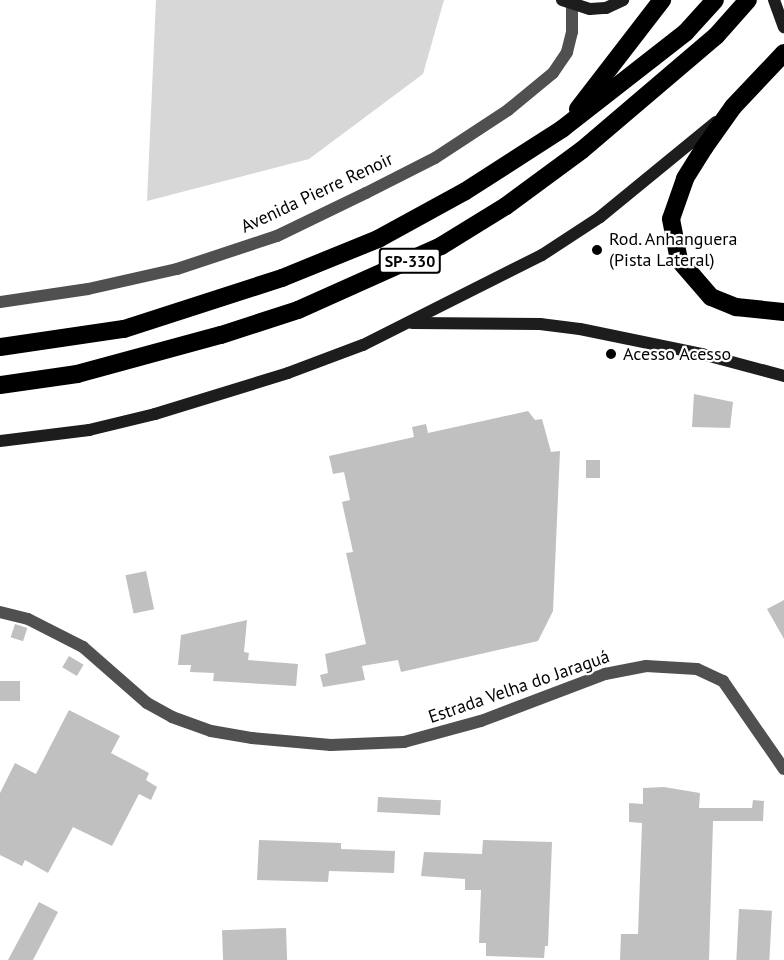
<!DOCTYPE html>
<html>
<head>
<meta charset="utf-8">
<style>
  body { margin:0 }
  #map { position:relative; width:784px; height:960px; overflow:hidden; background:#fff; font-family:"PT Sans",sans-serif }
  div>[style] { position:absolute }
  .green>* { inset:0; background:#d7d7d7 }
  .building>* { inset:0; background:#c0c0c0; transform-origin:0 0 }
  .tertiary>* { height:12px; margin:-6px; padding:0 6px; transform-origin:6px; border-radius:6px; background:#505050 }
  .secondary>* { height:12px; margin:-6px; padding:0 6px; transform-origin:6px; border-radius:6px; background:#1d1d1d }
  .motorway>* { height:18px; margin:-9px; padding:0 9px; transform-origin:9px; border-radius:9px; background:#000 }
  .dots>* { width:16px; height:16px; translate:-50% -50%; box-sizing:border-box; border:3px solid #fff; border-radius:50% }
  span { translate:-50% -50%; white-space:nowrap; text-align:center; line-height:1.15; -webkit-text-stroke:4.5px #fff; paint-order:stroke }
  .shield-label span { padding:2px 4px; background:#fff; border:2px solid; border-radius:4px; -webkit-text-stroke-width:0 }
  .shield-label { font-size:16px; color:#000; font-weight:700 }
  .street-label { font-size:18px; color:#000 }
  .poi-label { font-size:18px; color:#000 }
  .left { translate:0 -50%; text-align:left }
</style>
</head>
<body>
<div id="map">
  <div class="green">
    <i style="clip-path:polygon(156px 0,444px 0,423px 74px,309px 159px,147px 201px)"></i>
  </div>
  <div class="building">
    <i style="clip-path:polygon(694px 394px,733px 402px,730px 428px,692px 427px)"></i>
    <i style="clip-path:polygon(528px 411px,535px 420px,542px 419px,551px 452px,560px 451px,553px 611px,538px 641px,401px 672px,398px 660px,362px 666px,365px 680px,323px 687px,320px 675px,328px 673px,325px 654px,366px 644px,346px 553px,353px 552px,342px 502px,350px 500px,344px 472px,333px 474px,329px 456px,414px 437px,412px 427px,426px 424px,428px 433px)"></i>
    <i style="left:586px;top:460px;width:14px;height:18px"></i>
    <i style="left:146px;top:571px;width:39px;height:21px;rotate:78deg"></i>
    <i style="clip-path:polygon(784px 600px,784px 639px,767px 609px)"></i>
    <i style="clip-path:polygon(247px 620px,244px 652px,249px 653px,248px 660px,298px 664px,296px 686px,213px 681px,214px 673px,190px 672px,191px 665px,178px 665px,181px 635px)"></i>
    <i style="left:15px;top:624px;width:13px;height:14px;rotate:18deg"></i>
    <i style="left:69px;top:656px;width:17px;height:13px;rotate:31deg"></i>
    <i style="left:0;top:681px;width:20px;height:20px"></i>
    <i style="clip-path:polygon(69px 710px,120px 736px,111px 753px,149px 773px,146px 780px,157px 787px,151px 800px,139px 794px,112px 846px,73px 827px,48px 873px,25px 860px,22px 866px,0 855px,0 793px,15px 763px,36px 774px)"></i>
    <i style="clip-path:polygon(664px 787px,700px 793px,699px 808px,752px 808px,753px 800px,764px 801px,763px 821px,713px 821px,709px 960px,620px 960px,621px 934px,638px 934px,642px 823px,629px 822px,629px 803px,643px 804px,643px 788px)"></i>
    <i style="left:378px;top:797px;width:63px;height:15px;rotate:3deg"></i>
    <i style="clip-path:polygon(259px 840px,341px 843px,341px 849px,395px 851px,394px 873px,329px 871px,328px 882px,257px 880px)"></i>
    <i style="clip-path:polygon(483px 840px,552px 842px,548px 946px,545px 946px,544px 958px,486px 956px,486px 943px,479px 943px,481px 890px,465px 890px,465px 879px,421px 876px,424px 852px,482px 854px)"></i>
    <i style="clip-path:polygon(39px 902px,58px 912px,33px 960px,8px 960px)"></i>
    <i style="left:739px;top:909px;width:33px;height:51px;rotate:3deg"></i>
    <i style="left:286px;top:928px;width:32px;height:64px;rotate:88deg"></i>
  </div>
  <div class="tertiary">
    <i style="left:0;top:302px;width:89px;rotate:-8.4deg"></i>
    <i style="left:88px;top:289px;width:91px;rotate:-12.7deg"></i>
    <i style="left:177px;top:269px;width:105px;rotate:-18.3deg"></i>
    <i style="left:277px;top:236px;width:99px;rotate:-25.8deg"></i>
    <i style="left:366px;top:193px;width:77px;rotate:-26.9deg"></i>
    <i style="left:435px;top:158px;width:87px;rotate:-33.3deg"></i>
    <i style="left:508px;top:110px;width:58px;rotate:-39.4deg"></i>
    <i style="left:553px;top:73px;width:25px;rotate:-56deg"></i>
    <i style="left:567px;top:52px;width:21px;rotate:-76deg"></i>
    <i style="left:572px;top:32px;width:26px;rotate:-90deg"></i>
    <i style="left:0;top:612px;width:29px;rotate:14deg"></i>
    <i style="left:28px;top:619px;width:62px;rotate:27deg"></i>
    <i style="left:83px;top:647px;width:85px;rotate:41.2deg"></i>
    <i style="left:147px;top:703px;width:29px;rotate:29deg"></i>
    <i style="left:172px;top:717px;width:41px;rotate:19.7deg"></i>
    <i style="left:211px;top:731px;width:42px;rotate:9.7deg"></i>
    <i style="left:252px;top:738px;width:79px;rotate:5.1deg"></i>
    <i style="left:331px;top:745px;width:73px;rotate:-2.4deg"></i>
    <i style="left:404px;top:742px;width:80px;rotate:-15.3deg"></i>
    <i style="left:481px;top:721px;width:133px;rotate:-20.8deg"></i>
    <i style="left:605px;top:674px;width:42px;rotate:-11deg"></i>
    <i style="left:646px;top:666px;width:51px;rotate:3.4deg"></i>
    <i style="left:697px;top:669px;width:29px;rotate:25deg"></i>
    <i style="left:723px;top:681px;width:107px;rotate:55.3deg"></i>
  </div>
  <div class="secondary">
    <i style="left:562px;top:0;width:29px;rotate:18deg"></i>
    <i style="left:590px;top:9px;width:16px;rotate:-4deg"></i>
    <i style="left:606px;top:8px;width:19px;rotate:-25deg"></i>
    <i style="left:774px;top:0;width:29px;rotate:70deg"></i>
    <i style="left:412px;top:323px;width:128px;rotate:0.4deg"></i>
    <i style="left:540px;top:324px;width:40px;rotate:7.1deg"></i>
    <i style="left:580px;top:329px;width:125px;rotate:11.6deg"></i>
    <i style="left:702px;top:354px;width:85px;rotate:15deg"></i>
    <i style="left:0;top:441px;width:90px;rotate:-7deg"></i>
    <i style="left:89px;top:430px;width:68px;rotate:-13.6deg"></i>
    <i style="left:155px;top:414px;width:139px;rotate:-17.1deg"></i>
    <i style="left:288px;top:373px;width:80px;rotate:-20.5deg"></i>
    <i style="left:363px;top:345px;width:200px;rotate:-26.7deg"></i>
    <i style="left:542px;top:255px;width:69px;rotate:-33.2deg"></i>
    <i style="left:600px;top:217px;width:150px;rotate:-39.3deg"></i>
  </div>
  <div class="motorway">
    <i style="left:784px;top:53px;width:74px;rotate:133.4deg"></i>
    <i style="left:733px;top:107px;width:50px;rotate:125.3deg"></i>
    <i style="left:704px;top:148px;width:36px;rotate:122deg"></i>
    <i style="left:685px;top:179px;width:42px;rotate:109.3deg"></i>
    <i style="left:671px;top:219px;width:42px;rotate:79deg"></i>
    <i style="left:679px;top:260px;width:49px;rotate:49.1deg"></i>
    <i style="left:711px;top:297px;width:27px;rotate:22deg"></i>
    <i style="left:736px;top:307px;width:48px;rotate:5.9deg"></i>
    <i style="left:578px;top:109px;width:138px;rotate:-52.4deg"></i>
    <i style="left:0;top:347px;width:125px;rotate:-8.3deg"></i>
    <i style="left:124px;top:329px;width:166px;rotate:-17.9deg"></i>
    <i style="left:282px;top:278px;width:104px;rotate:-22.1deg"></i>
    <i style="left:378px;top:239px;width:98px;rotate:-28.7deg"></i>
    <i style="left:464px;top:192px;width:117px;rotate:-32.7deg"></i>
    <i style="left:562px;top:129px;width:157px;rotate:-38deg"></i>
    <i style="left:686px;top:32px;width:43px;rotate:-47.8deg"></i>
    <i style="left:0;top:385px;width:78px;rotate:-8.1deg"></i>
    <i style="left:77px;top:374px;width:149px;rotate:-15.2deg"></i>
    <i style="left:221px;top:335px;width:81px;rotate:-18deg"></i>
    <i style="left:298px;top:310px;width:157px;rotate:-24.1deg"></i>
    <i style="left:441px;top:246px;width:76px;rotate:-31.6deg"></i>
    <i style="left:506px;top:206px;width:94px;rotate:-36.4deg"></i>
    <i style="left:582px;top:150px;width:176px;rotate:-40.4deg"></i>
    <i style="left:716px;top:36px;width:48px;rotate:-48.4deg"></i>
  </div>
  <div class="dots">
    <i style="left:597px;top:250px;background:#000"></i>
    <i style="left:611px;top:354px;background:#000"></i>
  </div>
  <div class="shield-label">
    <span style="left:410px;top:261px">SP-330</span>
  </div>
  <div class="street-label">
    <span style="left:317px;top:193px;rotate:-25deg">Avenida Pierre Renoir</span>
    <span style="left:519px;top:687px;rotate:-19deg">Estrada Velha do Jaraguá</span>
  </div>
  <div class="poi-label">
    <span class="left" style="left:609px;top:250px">Rod. Anhanguera<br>(Pista Lateral)</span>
    <span class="left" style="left:623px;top:354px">Acesso Acesso</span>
  </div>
</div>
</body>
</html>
